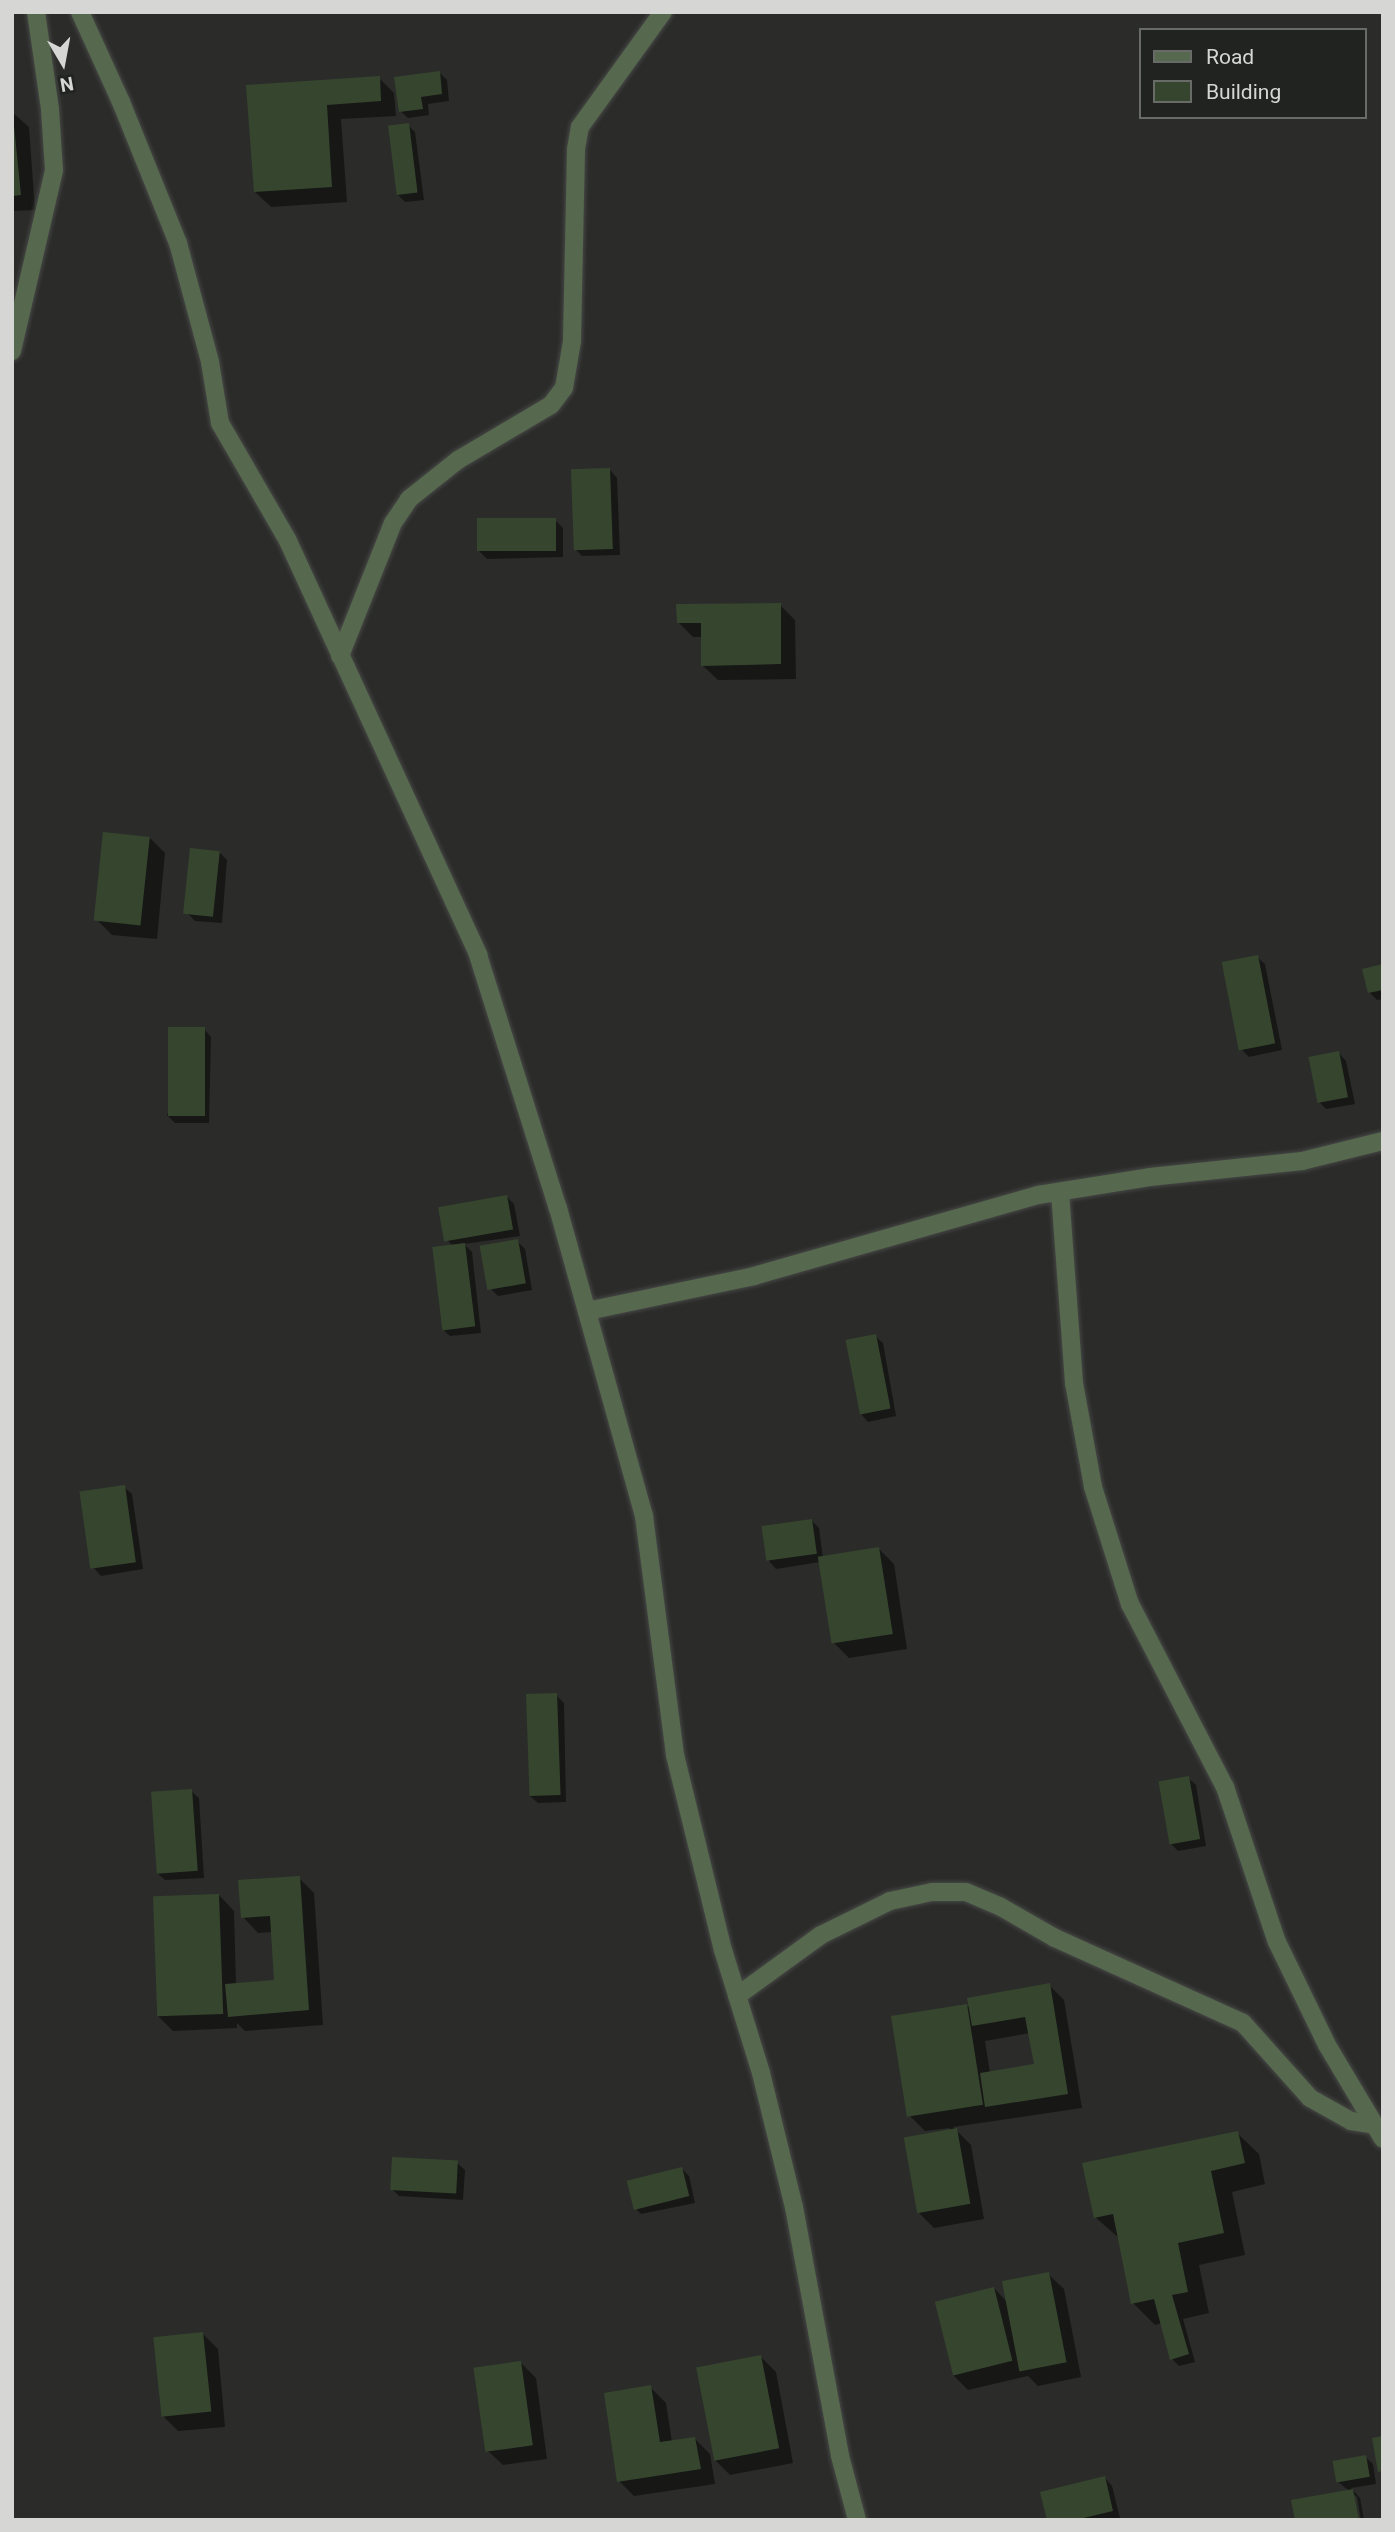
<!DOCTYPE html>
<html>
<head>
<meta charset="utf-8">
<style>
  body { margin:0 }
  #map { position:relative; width:1395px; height:2532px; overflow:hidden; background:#2b2c2a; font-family:Roboto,sans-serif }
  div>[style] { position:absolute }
  .shadow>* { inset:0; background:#0007 }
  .building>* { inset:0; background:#36462e; transform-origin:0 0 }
  .roads { filter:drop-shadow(0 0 2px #464745) drop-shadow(0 0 2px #464745) }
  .minor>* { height:18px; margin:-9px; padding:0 9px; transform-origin:9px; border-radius:9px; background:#56684e }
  span { translate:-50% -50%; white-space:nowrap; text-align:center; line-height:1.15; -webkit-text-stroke:5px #212321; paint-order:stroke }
  .frame { position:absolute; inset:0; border:14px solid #d6d7d5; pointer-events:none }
  .legend { position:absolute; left:1139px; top:28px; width:228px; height:91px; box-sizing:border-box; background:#212321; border:2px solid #696b69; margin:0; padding:9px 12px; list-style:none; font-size:21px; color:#d6d7d5 }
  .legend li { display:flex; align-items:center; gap:14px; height:35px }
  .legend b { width:35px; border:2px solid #696b69 }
  .north { position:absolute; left:28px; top:28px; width:70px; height:70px; -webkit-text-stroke:5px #212321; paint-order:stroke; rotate:170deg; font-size:19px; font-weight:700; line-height:28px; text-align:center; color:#d6d7d5 }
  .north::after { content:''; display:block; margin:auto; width:24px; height:32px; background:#d6d7d5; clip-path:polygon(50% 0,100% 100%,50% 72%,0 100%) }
</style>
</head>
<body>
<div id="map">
  <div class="shadow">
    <i style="clip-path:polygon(440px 73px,447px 80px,449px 101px,428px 104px,429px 115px,408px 118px,400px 111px)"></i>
    <i style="clip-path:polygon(379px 78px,394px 93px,396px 116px,341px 119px,347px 202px,271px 207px,255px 192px,248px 86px)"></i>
    <i style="clip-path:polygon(12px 112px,29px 127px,35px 210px,12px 211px)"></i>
    <i style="clip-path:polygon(408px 125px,415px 132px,424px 200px,405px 202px,398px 195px)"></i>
    <i style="clip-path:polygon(610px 470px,617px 478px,620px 555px,582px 556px,575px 549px)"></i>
    <i style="clip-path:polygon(555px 520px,563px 528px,563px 557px,487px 559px,479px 551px)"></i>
    <i style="clip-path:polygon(780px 605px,795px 620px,796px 679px,718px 680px,702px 665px,702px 637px,693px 637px,678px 622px)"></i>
    <i style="clip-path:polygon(150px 838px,165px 853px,157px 939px,112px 935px,97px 920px)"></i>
    <i style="clip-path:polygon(219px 852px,227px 860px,222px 923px,195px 921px,187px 913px)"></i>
    <i style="clip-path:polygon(1257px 957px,1265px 964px,1282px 1050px,1249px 1057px,1241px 1049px)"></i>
    <i style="clip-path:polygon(1383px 966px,1383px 999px,1377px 1000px,1369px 992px)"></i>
    <i style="clip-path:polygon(204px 1029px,211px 1037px,209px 1123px,175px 1123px,167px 1115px)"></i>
    <i style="clip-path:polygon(1339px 1053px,1346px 1061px,1355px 1104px,1326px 1109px,1319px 1102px)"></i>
    <i style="clip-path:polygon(507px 1197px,514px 1204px,520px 1236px,464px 1244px,472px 1252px,481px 1333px,450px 1336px,442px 1329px,453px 1246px,446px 1239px)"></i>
    <i style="clip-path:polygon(517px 1241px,525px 1249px,532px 1290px,498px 1296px,491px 1289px)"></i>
    <i style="clip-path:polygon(875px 1336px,883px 1343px,896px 1416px,868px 1422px,861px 1414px)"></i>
    <i style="clip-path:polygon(124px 1487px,132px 1494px,143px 1569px,101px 1576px,94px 1568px)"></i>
    <i style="clip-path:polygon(812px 1521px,819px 1528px,823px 1558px,879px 1549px,894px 1564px,907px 1649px,849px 1658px,834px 1643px,820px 1562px,776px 1569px,769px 1561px)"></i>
    <i style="clip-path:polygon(556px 1695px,564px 1703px,566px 1802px,538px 1803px,530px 1796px)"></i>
    <i style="clip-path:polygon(1188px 1778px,1196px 1785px,1206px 1846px,1178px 1851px,1170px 1843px)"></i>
    <i style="clip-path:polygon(191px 1791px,199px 1798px,204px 1878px,165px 1880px,157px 1873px)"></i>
    <i style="clip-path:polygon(299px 1878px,314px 1893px,323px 2025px,245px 2031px,237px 2023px,237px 2028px,173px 2031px,158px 2016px,219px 1895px,234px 1911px,236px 1985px,276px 1982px,273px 1932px,258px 1933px,243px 1917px)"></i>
    <i style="clip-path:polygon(evenodd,1049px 1985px,1064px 2000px,1082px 2108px,953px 2127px,971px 2145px,984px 2219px,934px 2228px,919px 2213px,950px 2128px,925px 2131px,910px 2116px,893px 2018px,970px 2006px,1049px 1985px,1030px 2033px,1036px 2066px,990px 2073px,985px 2041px,1030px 2033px)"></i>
    <i style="clip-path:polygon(1237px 2133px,1259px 2154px,1265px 2184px,1232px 2192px,1245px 2255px,1199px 2265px,1209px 2313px,1183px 2319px,1195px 2362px,1179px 2366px,1172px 2359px,1162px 2323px,1155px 2325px,1133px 2303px,1119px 2238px,1095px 2217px)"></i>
    <i style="clip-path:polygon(457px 2163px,465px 2170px,463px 2200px,399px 2196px,392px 2189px)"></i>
    <i style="clip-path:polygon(682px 2169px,689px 2176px,695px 2203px,641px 2214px,634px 2207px)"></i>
    <i style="clip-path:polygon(1048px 2274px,1064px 2289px,1081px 2377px,1038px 2386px,1028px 2376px,968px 2390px,953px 2375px,994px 2288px,1008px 2303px)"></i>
    <i style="clip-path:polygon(203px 2334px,218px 2349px,225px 2427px,178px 2431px,163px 2416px)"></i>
    <i style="clip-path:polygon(761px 2357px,776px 2372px,793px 2463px,730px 2475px,715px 2460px)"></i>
    <i style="clip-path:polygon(521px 2363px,536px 2378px,547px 2459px,503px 2465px,487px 2450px)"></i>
    <i style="clip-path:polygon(650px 2387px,666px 2403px,672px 2442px,694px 2438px,710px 2454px,715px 2484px,634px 2496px,619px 2481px)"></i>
    <i style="clip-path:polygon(1365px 2457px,1373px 2464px,1376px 2484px,1351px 2488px,1360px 2498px,1364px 2520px,1361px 2520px,1357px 2497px,1338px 2482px)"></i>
    <i style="clip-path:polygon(1105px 2478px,1112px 2486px,1120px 2518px,1048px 2520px)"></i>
  </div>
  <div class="building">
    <i style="clip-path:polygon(440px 71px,442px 94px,421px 97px,423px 109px,399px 112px,394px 77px)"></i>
    <i style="clip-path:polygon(380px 76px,381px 101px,327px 105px,332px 187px,254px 192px,246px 85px)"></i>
    <i style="clip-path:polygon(12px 106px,21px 195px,12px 196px)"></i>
    <i style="left:409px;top:123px;width:70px;height:21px;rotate:83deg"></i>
    <i style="left:610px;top:468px;width:81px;height:39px;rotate:88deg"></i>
    <i style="left:556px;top:518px;width:33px;height:79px;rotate:90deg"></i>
    <i style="clip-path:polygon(781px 603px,781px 664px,701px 666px,701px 623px,677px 623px,676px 604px)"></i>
    <i style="left:103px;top:832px;width:47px;height:89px;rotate:6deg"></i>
    <i style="left:190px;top:848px;width:30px;height:66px;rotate:6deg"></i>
    <i style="left:1258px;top:955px;width:90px;height:37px;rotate:79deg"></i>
    <i style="clip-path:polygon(1383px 964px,1383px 990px,1368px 993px,1362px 969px)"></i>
    <i style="left:168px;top:1027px;width:37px;height:89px"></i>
    <i style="left:1339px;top:1051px;width:47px;height:31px;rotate:79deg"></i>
    <i style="left:507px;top:1195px;width:35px;height:70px;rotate:80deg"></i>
    <i style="left:518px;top:1239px;width:45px;height:39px;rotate:80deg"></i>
    <i style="left:465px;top:1243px;width:84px;height:33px;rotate:83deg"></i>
    <i style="left:876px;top:1334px;width:76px;height:31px;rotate:79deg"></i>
    <i style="left:125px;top:1485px;width:78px;height:46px;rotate:82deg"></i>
    <i style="left:812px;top:1519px;width:35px;height:51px;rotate:82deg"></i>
    <i style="left:879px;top:1547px;width:88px;height:62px;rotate:81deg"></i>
    <i style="left:557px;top:1693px;width:102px;height:31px;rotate:88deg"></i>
    <i style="left:1189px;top:1776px;width:64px;height:31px;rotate:80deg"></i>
    <i style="left:192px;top:1789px;width:82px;height:41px;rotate:86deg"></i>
    <i style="clip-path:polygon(300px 1876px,309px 2010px,228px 2017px,225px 1984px,274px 1980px,270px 1916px,241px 1918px,238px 1880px)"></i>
    <i style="left:219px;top:1894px;width:120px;height:66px;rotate:88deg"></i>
    <i style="clip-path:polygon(1050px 1983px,1068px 2094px,985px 2107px,980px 2073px,1034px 2064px,1025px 2017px,972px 2026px,967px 1998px)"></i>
    <i style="left:967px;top:2004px;width:102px;height:77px;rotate:81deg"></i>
    <i style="left:957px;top:2128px;width:77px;height:54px;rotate:80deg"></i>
    <i style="clip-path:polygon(1238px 2131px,1245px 2163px,1211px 2171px,1224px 2233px,1178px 2243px,1188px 2292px,1172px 2295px,1189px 2354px,1170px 2360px,1154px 2299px,1131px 2304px,1113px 2214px,1094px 2218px,1082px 2163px)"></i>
    <i style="left:392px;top:2157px;width:66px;height:33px;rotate:3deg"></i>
    <i style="left:682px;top:2167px;width:30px;height:57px;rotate:76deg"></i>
    <i style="left:1049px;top:2272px;width:92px;height:48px;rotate:79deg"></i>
    <i style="left:994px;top:2287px;width:76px;height:61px;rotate:76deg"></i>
    <i style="left:203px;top:2332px;width:80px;height:50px;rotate:84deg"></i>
    <i style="left:761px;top:2355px;width:95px;height:66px;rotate:79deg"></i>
    <i style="left:521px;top:2361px;width:85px;height:48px;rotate:82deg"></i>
    <i style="clip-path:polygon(651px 2385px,660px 2442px,695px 2437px,701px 2469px,617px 2482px,604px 2393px)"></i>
    <i style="clip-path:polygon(1383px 2436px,1383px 2471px,1378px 2472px,1372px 2438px)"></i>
    <i style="left:1366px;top:2455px;width:22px;height:34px;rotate:80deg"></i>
    <i style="clip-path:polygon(1105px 2476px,1113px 2511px,1075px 2520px,1047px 2520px,1040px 2492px)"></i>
    <i style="clip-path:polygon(1353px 2489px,1359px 2520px,1295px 2520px,1291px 2500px)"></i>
  </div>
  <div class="roads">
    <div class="minor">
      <i style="left:80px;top:12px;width:99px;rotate:65.5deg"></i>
      <i style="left:121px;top:102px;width:152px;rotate:68deg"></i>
      <i style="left:178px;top:243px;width:123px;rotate:74.9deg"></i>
      <i style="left:210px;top:362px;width:62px;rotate:80.7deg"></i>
      <i style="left:220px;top:423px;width:136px;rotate:60deg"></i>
      <i style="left:288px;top:541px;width:456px;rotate:65.3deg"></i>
      <i style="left:478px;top:955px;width:265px;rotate:72.5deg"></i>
      <i style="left:558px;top:1208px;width:320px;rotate:74.4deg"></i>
      <i style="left:644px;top:1516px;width:241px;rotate:82.6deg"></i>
      <i style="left:675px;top:1755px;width:201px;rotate:76.2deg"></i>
      <i style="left:723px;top:1950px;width:129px;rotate:72.8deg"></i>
      <i style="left:761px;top:2073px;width:138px;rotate:76.2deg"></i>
      <i style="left:794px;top:2207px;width:253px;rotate:79.5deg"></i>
      <i style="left:840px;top:2456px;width:66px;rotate:75.1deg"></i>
      <i style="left:12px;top:351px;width:186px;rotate:-76.9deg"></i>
      <i style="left:54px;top:170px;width:61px;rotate:-93.8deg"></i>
      <i style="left:50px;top:109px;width:98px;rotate:-98.2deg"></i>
      <i style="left:340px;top:656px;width:143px;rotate:-68.3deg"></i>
      <i style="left:393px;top:523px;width:29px;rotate:-56deg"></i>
      <i style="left:409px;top:499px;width:63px;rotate:-38.5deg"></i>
      <i style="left:458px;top:460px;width:108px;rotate:-30.6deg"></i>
      <i style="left:551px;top:405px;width:21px;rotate:-53deg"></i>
      <i style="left:564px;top:388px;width:48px;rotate:-80.3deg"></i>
      <i style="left:572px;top:341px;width:192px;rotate:-88.8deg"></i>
      <i style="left:576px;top:149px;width:22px;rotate:-80deg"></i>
      <i style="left:580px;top:127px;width:142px;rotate:-54.2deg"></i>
      <i style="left:1060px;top:1192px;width:192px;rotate:85.8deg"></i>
      <i style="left:1074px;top:1383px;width:106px;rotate:79.6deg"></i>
      <i style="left:1093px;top:1487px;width:123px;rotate:72.5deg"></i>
      <i style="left:1130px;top:1604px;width:206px;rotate:62.6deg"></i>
      <i style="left:1225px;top:1787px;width:163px;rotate:71.5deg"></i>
      <i style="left:1277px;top:1942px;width:114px;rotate:64.1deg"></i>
      <i style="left:1327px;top:2045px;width:109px;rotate:59.2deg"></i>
      <i style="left:587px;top:1311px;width:171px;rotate:-11.8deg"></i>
      <i style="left:754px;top:1276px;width:295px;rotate:-15.9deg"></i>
      <i style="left:1038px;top:1195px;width:113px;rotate:-9.1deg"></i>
      <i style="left:1150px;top:1177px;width:153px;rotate:-6deg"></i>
      <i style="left:1302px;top:1161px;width:83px;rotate:-13.9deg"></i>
      <i style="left:737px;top:1996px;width:104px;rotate:-36deg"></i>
      <i style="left:821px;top:1935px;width:77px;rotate:-26.2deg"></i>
      <i style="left:890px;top:1901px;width:43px;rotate:-12.1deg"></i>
      <i style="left:932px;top:1892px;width:34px"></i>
      <i style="left:966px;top:1892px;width:38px;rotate:23deg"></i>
      <i style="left:1001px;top:1907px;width:62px;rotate:29.9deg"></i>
      <i style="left:1055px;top:1938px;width:206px;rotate:24.3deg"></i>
      <i style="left:1243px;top:2023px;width:101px;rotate:48.2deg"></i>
      <i style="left:1310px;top:2098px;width:47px;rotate:29.3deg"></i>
      <i style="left:1351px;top:2121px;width:24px;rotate:9deg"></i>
    </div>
  </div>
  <div class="frame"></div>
  <ul class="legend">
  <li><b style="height:9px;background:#56684e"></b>Road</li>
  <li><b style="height:19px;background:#36462e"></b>Building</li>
  </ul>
  <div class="north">N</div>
</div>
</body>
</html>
